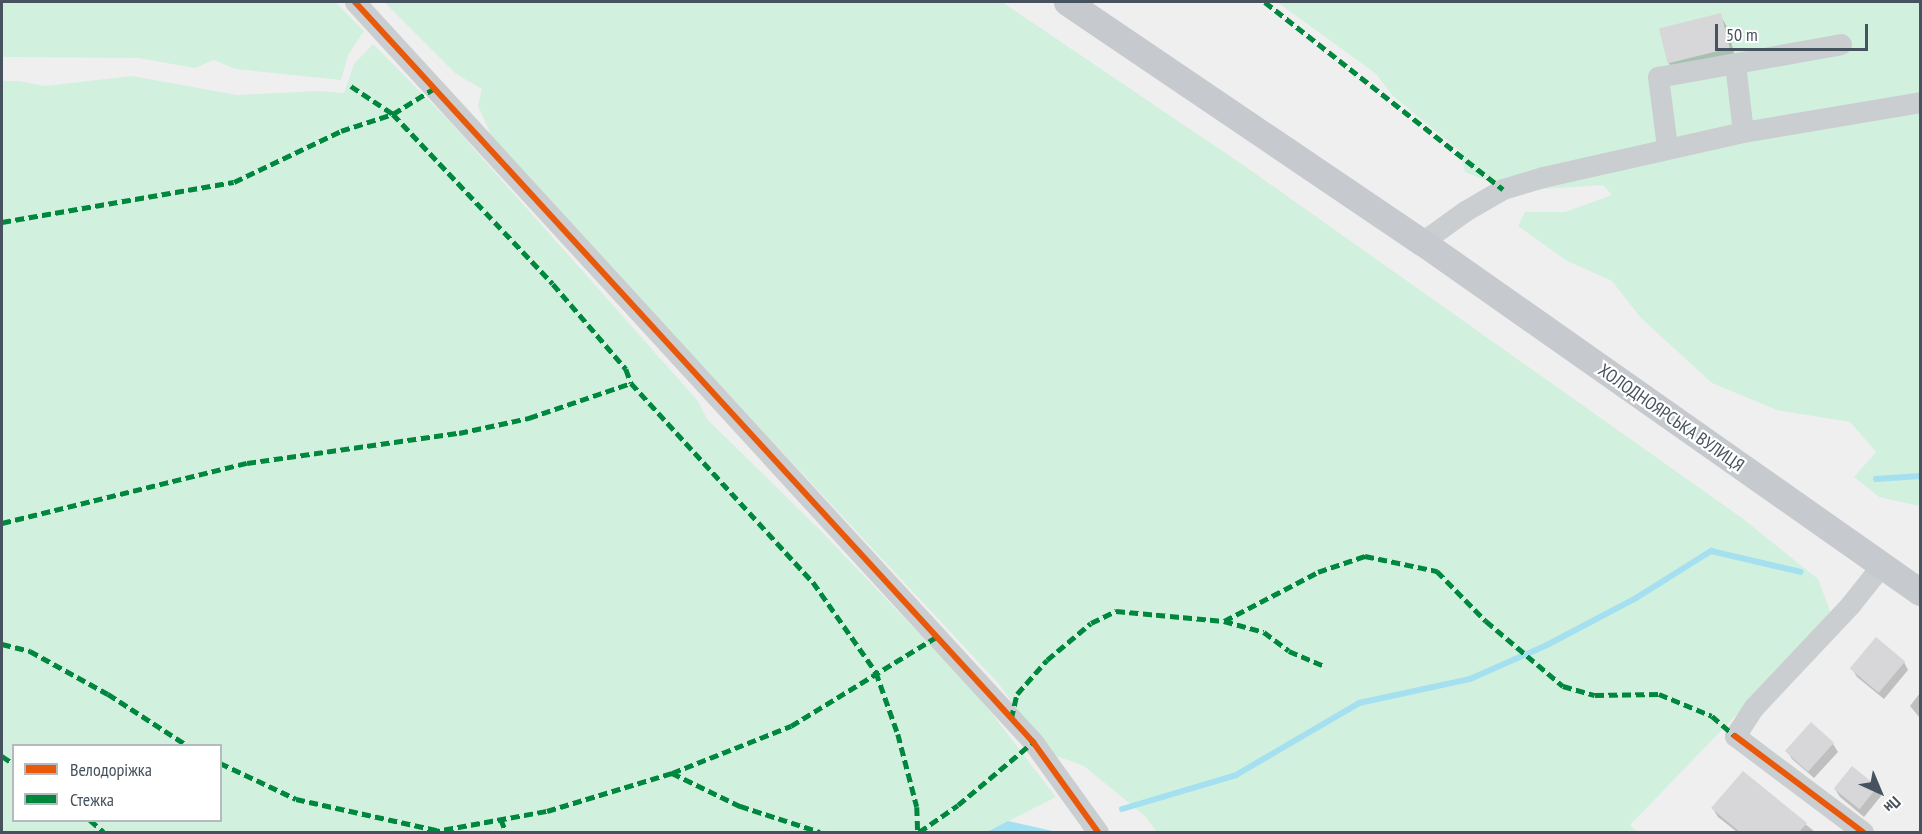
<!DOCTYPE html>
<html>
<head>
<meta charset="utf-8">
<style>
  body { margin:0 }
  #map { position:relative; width:1922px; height:834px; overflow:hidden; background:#f0efef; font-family:"PT Sans Narrow",sans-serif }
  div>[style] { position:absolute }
  .green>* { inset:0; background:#d2f0de }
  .water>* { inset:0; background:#a5e0f0 }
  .shadow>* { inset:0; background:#0003 }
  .stream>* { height:6px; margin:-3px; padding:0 3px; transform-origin:3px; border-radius:3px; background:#a5e0f0 }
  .building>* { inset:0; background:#d7d7d9; transform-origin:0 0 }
  .minor>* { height:21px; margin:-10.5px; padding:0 10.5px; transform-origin:10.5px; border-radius:10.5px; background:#cbced0 }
  .major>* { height:27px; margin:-13.5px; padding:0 13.5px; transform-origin:13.5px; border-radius:13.5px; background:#c6cace }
  .quiet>* { height:4.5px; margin-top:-2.25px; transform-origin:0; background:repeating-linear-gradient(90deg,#00873e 0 9px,transparent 0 13.5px) }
  .cycleway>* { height:6px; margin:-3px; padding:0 3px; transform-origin:3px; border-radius:3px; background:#e8590c }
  span { translate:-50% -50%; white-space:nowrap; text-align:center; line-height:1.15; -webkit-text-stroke:4.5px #fff; paint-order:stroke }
  .street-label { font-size:18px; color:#46525d }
  .frame { position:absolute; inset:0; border:3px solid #46525d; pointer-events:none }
  .legend { position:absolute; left:12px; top:744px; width:210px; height:78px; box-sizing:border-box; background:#fff; border:2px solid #b5babe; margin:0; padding:8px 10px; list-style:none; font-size:18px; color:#46525d }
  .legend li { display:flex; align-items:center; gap:12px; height:30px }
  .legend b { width:30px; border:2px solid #b5babe }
  .north { position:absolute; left:1850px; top:762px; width:60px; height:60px; -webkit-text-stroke:4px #fff; paint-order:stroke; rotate:136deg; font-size:16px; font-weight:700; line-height:24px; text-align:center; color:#46525d }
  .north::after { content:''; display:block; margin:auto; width:21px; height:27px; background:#46525d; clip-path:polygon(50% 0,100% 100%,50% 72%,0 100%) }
  .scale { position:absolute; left:1715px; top:24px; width:153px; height:27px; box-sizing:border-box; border:3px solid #46525d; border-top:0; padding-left:8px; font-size:18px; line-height:21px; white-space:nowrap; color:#46525d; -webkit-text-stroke:4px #fff; paint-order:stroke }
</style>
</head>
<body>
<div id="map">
  <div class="green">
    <i style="clip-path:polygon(2px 2px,335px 2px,364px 31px,348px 55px,341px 80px,236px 69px,214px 60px,195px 68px,138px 58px,2px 57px)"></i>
    <i style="clip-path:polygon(384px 2px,1002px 2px,1246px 167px,1742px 518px,1818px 579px,1832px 616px,1630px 825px,1637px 832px,1157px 832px,1146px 817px,1084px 766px,1048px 753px,998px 683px,674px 336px,492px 137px,478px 106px,482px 89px,456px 74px)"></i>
    <i style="clip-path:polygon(1277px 2px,1920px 2px,1920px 506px,1879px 497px,1854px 477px,1876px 452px,1850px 422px,1777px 410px,1712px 383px,1641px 318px,1612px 281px,1567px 261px,1518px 226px,1525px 212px,1565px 212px,1612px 195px,1603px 185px,1513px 191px,1465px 172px,1461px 152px,1393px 96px,1375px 73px)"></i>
    <i style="clip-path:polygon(evenodd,373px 44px,451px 123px,698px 401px,707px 419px,818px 528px,976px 693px,1056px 797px,987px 832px,2px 832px,2px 81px,19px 81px,45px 86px,132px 76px,237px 95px,317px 91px,344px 93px,354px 64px,373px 44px,14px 746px,220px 746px,220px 820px,14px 820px,14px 746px)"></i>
  </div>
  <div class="water">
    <i style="clip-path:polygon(1008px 821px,1057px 832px,1058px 832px,987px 832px)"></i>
  </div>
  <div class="shadow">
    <i style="clip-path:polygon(1720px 15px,1727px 27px,1736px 60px,1676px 74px,1668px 62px,1660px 31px)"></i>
    <i style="clip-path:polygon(1904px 662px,1908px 670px,1884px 699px,1857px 677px,1852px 669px)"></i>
    <i style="clip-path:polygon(1920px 693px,1920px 718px,1910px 706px)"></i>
    <i style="clip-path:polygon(1833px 744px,1838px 752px,1814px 778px,1792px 759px,1787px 751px)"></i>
    <i style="clip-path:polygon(1743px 773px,1815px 832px,1753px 832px,1746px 826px,1737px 832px,1718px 817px,1713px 809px)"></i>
    <i style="clip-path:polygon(1877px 788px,1881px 796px,1864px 817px,1840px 797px,1835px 789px)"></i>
  </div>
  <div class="stream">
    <i style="left:1876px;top:479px;width:44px;rotate:-3.9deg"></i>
    <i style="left:1122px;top:809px;width:119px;rotate:-16.6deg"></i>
    <i style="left:1236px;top:775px;width:143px;rotate:-30.3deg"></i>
    <i style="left:1359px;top:703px;width:114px;rotate:-12.2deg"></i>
    <i style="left:1470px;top:679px;width:84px;rotate:-23.8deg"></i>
    <i style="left:1547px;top:645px;width:101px;rotate:-27.8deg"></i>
    <i style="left:1636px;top:598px;width:89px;rotate:-32.1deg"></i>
    <i style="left:1711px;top:551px;width:92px;rotate:13.1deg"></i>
  </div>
  <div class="building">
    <i style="left:1721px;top:13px;width:36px;height:64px;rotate:76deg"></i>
    <i style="left:1876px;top:637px;width:38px;height:41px;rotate:40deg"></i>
    <i style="left:1811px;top:722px;width:31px;height:39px;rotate:42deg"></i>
    <i style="left:1852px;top:766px;width:33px;height:29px;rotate:39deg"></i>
    <i style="clip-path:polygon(1743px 771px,1807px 823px,1799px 832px,1740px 832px,1711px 808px)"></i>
  </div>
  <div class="minor">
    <i style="left:355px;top:2px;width:1004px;rotate:47.5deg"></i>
    <i style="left:1033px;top:742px;width:111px;rotate:54.2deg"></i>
    <i style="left:1735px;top:63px;width:69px;rotate:83.4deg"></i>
    <i style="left:1667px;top:147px;width:71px;rotate:-97.3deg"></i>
    <i style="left:1658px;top:77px;width:186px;rotate:-10.2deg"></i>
    <i style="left:1422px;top:242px;width:53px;rotate:-35.8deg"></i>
    <i style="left:1465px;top:211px;width:44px;rotate:-30.1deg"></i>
    <i style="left:1503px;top:189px;width:42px;rotate:-16.7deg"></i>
    <i style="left:1543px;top:177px;width:205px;rotate:-12.7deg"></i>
    <i style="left:1743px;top:132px;width:180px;rotate:-9.6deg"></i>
    <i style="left:1863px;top:832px;width:160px;rotate:-143.1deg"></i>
    <i style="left:1735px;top:736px;width:35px;rotate:-57deg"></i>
    <i style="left:1754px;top:707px;width:140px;rotate:-46.7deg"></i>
    <i style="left:1850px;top:605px;width:50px;rotate:-51.5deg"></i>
  </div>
  <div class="major">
    <i style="left:1067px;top:2px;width:429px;rotate:34.1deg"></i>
    <i style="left:1422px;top:242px;width:609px;rotate:35.1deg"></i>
  </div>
  <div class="quiet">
    <i style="left:1265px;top:2px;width:303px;rotate:38.2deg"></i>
    <i style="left:351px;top:86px;width:50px;rotate:33.7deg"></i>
    <i style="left:393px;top:114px;width:233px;rotate:46.7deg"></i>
    <i style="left:553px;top:284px;width:112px;rotate:49.3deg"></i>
    <i style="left:626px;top:369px;width:15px;rotate:70deg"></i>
    <i style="left:631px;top:383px;width:270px;rotate:47.6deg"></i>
    <i style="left:813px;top:582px;width:110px;rotate:55deg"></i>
    <i style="left:876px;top:672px;width:66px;rotate:70.5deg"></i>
    <i style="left:898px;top:734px;width:75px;rotate:75.4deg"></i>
    <i style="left:917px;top:807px;width:25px;rotate:88deg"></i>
    <i style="left:2px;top:222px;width:235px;rotate:-9.8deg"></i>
    <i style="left:234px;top:182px;width:119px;rotate:-25.5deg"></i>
    <i style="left:341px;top:131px;width:55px;rotate:-18.1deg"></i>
    <i style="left:393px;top:114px;width:47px;rotate:-32deg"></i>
    <i style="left:2px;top:523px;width:252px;rotate:-13.8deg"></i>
    <i style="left:247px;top:463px;width:214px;rotate:-8.1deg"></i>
    <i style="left:459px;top:433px;width:72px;rotate:-12.1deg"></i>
    <i style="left:529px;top:418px;width:108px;rotate:-18.9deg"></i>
    <i style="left:1224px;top:621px;width:106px;rotate:-27.5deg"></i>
    <i style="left:1318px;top:572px;width:50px;rotate:-18.8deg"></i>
    <i style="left:1365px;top:556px;width:74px;rotate:11.8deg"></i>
    <i style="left:1437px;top:571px;width:70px;rotate:45.6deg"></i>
    <i style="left:1486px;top:621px;width:101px;rotate:40.2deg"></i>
    <i style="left:1563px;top:686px;width:33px;rotate:16deg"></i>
    <i style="left:1595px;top:695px;width:64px;rotate:-0.9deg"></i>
    <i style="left:1659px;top:694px;width:57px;rotate:22.5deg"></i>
    <i style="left:1712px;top:716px;width:30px;rotate:41deg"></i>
    <i style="left:2px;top:644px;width:29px;rotate:14deg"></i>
    <i style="left:30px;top:651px;width:89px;rotate:28.9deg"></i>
    <i style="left:108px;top:694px;width:95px;rotate:33deg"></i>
    <i style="left:1011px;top:719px;width:26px;rotate:-77deg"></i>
    <i style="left:1017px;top:694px;width:45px;rotate:-48.6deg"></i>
    <i style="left:1047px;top:660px;width:57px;rotate:-40.1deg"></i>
    <i style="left:1091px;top:623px;width:28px;rotate:-26deg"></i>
    <i style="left:1116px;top:611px;width:108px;rotate:5.3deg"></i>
    <i style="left:1224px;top:621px;width:41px;rotate:15.4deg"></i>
    <i style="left:1264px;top:632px;width:31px;rotate:37deg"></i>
    <i style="left:1289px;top:651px;width:39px;rotate:23deg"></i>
    <i style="left:2px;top:756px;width:14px;rotate:34deg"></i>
    <i style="left:220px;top:763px;width:84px;rotate:25.3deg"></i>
    <i style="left:296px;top:799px;width:148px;rotate:12.5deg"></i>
    <i style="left:672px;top:773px;width:76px;rotate:25.9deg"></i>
    <i style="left:740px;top:806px;width:84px;rotate:18deg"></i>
    <i style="left:501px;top:819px;width:14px;rotate:69deg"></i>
    <i style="left:90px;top:820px;width:18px;rotate:41deg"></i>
    <i style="left:431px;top:832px;width:118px;rotate:-10.3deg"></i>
    <i style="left:547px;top:811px;width:131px;rotate:-16.9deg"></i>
    <i style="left:672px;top:773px;width:128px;rotate:-21.6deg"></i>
    <i style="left:791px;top:726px;width:170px;rotate:-31.5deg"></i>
    <i style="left:919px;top:832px;width:47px;rotate:-34.7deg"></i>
    <i style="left:958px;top:805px;width:98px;rotate:-40deg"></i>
  </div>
  <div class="cycleway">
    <i style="left:355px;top:2px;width:1004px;rotate:47.5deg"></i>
    <i style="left:1033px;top:742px;width:111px;rotate:54.2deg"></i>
    <i style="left:1735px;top:736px;width:160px;rotate:36.9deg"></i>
  </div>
  <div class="street-label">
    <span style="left:1671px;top:418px;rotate:35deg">ХОЛОДНОЯРСЬКА ВУЛИЦЯ</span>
  </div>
  <div class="frame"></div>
  <ul class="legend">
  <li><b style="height:8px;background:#e8590c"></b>Велодоріжка</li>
  <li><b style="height:8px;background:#00873e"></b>Стежка</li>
  </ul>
  <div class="north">Пн</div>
  <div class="scale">50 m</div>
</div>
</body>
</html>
